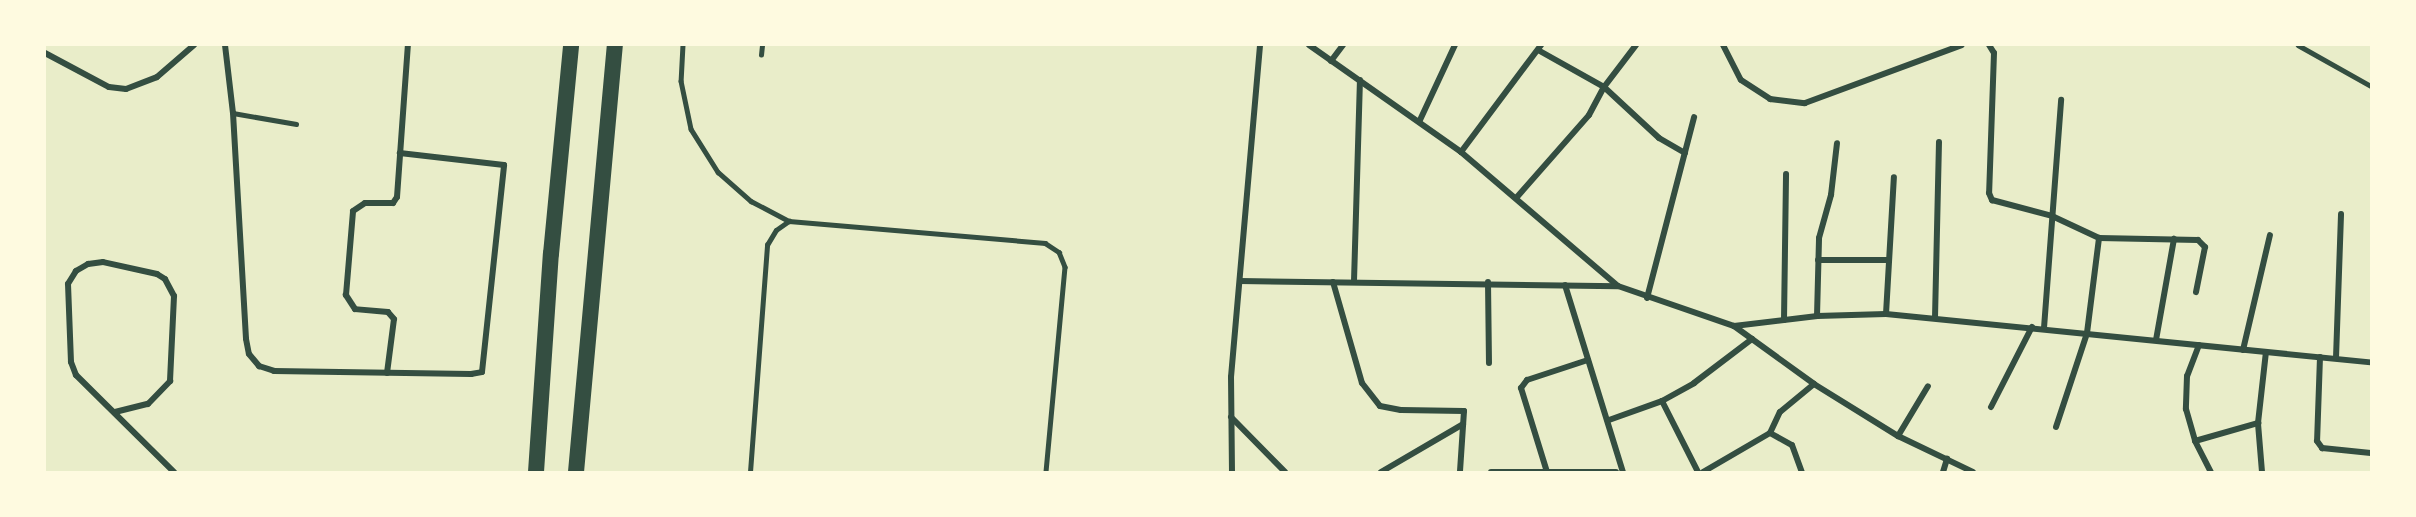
<!DOCTYPE html>
<html>
<head>
<meta charset="utf-8">
<style>
  body { margin:0 }
  #map { position:relative; width:2416px; height:517px; overflow:hidden; background:#e9edc9; font-family:Barlow,sans-serif }
  div>[style] { position:absolute }
  .service>* { height:4.5px; margin:-2.25px; padding:0 2.25px; transform-origin:2.25px; border-radius:2.25px; background:#344e41 }
  .minor>* { height:6px; margin:-3px; padding:0 3px; transform-origin:3px; border-radius:3px; background:#344e41 }
  .trunk>* { height:16px; margin:-8px; padding:0 8px; transform-origin:8px; border-radius:8px; background:#344e41 }
  span { translate:-50% -50%; white-space:nowrap; text-align:center; line-height:1.15; -webkit-text-stroke:4.5px #fefae0; paint-order:stroke }
  .frame { position:absolute; inset:0; border:46px solid #fefae0; pointer-events:none }
</style>
</head>
<body>
<div id="map">
  <div class="service">
    <i style="left:683px;top:45px;width:36px;rotate:93deg"></i>
    <i style="left:681px;top:81px;width:49px;rotate:78.2deg"></i>
    <i style="left:691px;top:129px;width:51px;rotate:57.9deg"></i>
    <i style="left:718px;top:172px;width:44px;rotate:41.3deg"></i>
    <i style="left:751px;top:201px;width:43px;rotate:27.8deg"></i>
    <i style="left:789px;top:221px;width:257px;rotate:4.9deg"></i>
    <i style="left:1045px;top:243px;width:17px;rotate:33deg"></i>
    <i style="left:1059px;top:252px;width:16px;rotate:68deg"></i>
    <i style="left:1065px;top:267px;width:206px;rotate:95.3deg"></i>
    <i style="left:2298px;top:45px;width:84px;rotate:29.3deg"></i>
    <i style="left:761px;top:55px;width:10px;rotate:-84deg"></i>
    <i style="left:233px;top:113px;width:64px;rotate:9.9deg"></i>
    <i style="left:750px;top:472px;width:228px;rotate:-85.7deg"></i>
    <i style="left:767px;top:245px;width:17px;rotate:-59deg"></i>
    <i style="left:776px;top:230px;width:16px;rotate:-35deg"></i>
  </div>
  <div class="minor">
    <i style="left:225px;top:45px;width:68px;rotate:83.3deg"></i>
    <i style="left:233px;top:113px;width:226px;rotate:86.7deg"></i>
    <i style="left:246px;top:339px;width:15px;rotate:79deg"></i>
    <i style="left:249px;top:354px;width:16px;rotate:50deg"></i>
    <i style="left:259px;top:366px;width:16px;rotate:18deg"></i>
    <i style="left:274px;top:371px;width:197px;rotate:0.9deg"></i>
    <i style="left:471px;top:374px;width:11px;rotate:-10deg"></i>
    <i style="left:482px;top:372px;width:208px;rotate:-83.9deg"></i>
    <i style="left:504px;top:165px;width:105px;rotate:-173.4deg"></i>
    <i style="left:1309px;top:45px;width:186px;rotate:35.1deg"></i>
    <i style="left:1461px;top:152px;width:206px;rotate:40.5deg"></i>
    <i style="left:1618px;top:286px;width:123px;rotate:19deg"></i>
    <i style="left:1734px;top:326px;width:99px;rotate:35.9deg"></i>
    <i style="left:1814px;top:384px;width:99px;rotate:31.8deg"></i>
    <i style="left:1898px;top:436px;width:83px;rotate:25.6deg"></i>
    <i style="left:1723px;top:45px;width:39px;rotate:63deg"></i>
    <i style="left:1741px;top:80px;width:35px;rotate:33deg"></i>
    <i style="left:1770px;top:99px;width:35px;rotate:7deg"></i>
    <i style="left:1805px;top:103px;width:167px;rotate:-20.3deg"></i>
    <i style="left:1989px;top:45px;width:9px;rotate:58deg"></i>
    <i style="left:1994px;top:53px;width:140px;rotate:92deg"></i>
    <i style="left:1989px;top:193px;width:8px;rotate:67deg"></i>
    <i style="left:1992px;top:200px;width:62px;rotate:14.9deg"></i>
    <i style="left:2052px;top:216px;width:52px;rotate:25.1deg"></i>
    <i style="left:2099px;top:238px;width:99px;rotate:1.2deg"></i>
    <i style="left:2198px;top:240px;width:10px;rotate:45deg"></i>
    <i style="left:2205px;top:247px;width:46px;rotate:101.3deg"></i>
    <i style="left:1538px;top:50px;width:76px;rotate:29.3deg"></i>
    <i style="left:1604px;top:87px;width:75px;rotate:42.8deg"></i>
    <i style="left:1659px;top:138px;width:30px;rotate:30deg"></i>
    <i style="left:45px;top:53px;width:72px;rotate:28deg"></i>
    <i style="left:109px;top:87px;width:17px;rotate:7deg"></i>
    <i style="left:126px;top:89px;width:33px;rotate:-21deg"></i>
    <i style="left:157px;top:77px;width:49px;rotate:-40.9deg"></i>
    <i style="left:1331px;top:61px;width:20px;rotate:-53deg"></i>
    <i style="left:1420px;top:120px;width:83px;rotate:-65deg"></i>
    <i style="left:1461px;top:152px;width:134px;rotate:-53.2deg"></i>
    <i style="left:1517px;top:197px;width:109px;rotate:-48.7deg"></i>
    <i style="left:1589px;top:115px;width:32px;rotate:-62deg"></i>
    <i style="left:1604px;top:87px;width:53px;rotate:-52.7deg"></i>
    <i style="left:1818px;top:260px;width:71px"></i>
    <i style="left:1240px;top:281px;width:378px;rotate:0.8deg"></i>
    <i style="left:1354px;top:281px;width:201px;rotate:-88.3deg"></i>
    <i style="left:1333px;top:282px;width:105px;rotate:74deg"></i>
    <i style="left:1362px;top:383px;width:29px;rotate:52deg"></i>
    <i style="left:1380px;top:406px;width:21px;rotate:11deg"></i>
    <i style="left:1401px;top:410px;width:63px;rotate:0.9deg"></i>
    <i style="left:1464px;top:411px;width:61px;rotate:93.8deg"></i>
    <i style="left:1488px;top:282px;width:81px;rotate:89.3deg"></i>
    <i style="left:1565px;top:285px;width:196px;rotate:72.8deg"></i>
    <i style="left:1647px;top:298px;width:187px;rotate:-75.4deg"></i>
    <i style="left:1886px;top:314px;width:137px;rotate:-86.7deg"></i>
    <i style="left:1817px;top:316px;width:78px;rotate:-88.5deg"></i>
    <i style="left:1819px;top:238px;width:45px;rotate:-74.4deg"></i>
    <i style="left:1831px;top:195px;width:52px;rotate:-83.4deg"></i>
    <i style="left:1935px;top:318px;width:176px;rotate:-88.7deg"></i>
    <i style="left:1784px;top:320px;width:146px;rotate:-89.2deg"></i>
    <i style="left:1734px;top:326px;width:84px;rotate:-6.9deg"></i>
    <i style="left:1817px;top:316px;width:69px;rotate:-1.7deg"></i>
    <i style="left:1886px;top:314px;width:487px;rotate:5.7deg"></i>
    <i style="left:2044px;top:328px;width:229px;rotate:-85.7deg"></i>
    <i style="left:2156px;top:340px;width:103px;rotate:-79.9deg"></i>
    <i style="left:2199px;top:345px;width:33px;rotate:111deg"></i>
    <i style="left:2187px;top:376px;width:33px;rotate:92deg"></i>
    <i style="left:2186px;top:409px;width:33px;rotate:74deg"></i>
    <i style="left:2195px;top:441px;width:35px;rotate:63deg"></i>
    <i style="left:2243px;top:350px;width:118px;rotate:-76.8deg"></i>
    <i style="left:2320px;top:357px;width:84px;rotate:92deg"></i>
    <i style="left:2317px;top:441px;width:9px;rotate:54deg"></i>
    <i style="left:2322px;top:448px;width:49px;rotate:5.8deg"></i>
    <i style="left:2336px;top:358px;width:144px;rotate:-88deg"></i>
    <i style="left:387px;top:373px;width:54px;rotate:-82.6deg"></i>
    <i style="left:394px;top:319px;width:9px;rotate:-131deg"></i>
    <i style="left:388px;top:312px;width:33px;rotate:-175deg"></i>
    <i style="left:355px;top:309px;width:17px;rotate:-123deg"></i>
    <i style="left:346px;top:295px;width:84px;rotate:-85.2deg"></i>
    <i style="left:353px;top:211px;width:14px;rotate:-34deg"></i>
    <i style="left:365px;top:203px;width:28px"></i>
    <i style="left:393px;top:203px;width:7px;rotate:-56deg"></i>
    <i style="left:397px;top:197px;width:152px;rotate:-85.9deg"></i>
    <i style="left:1662px;top:401px;width:80px;rotate:63.1deg"></i>
    <i style="left:1991px;top:407px;width:90px;rotate:-62.9deg"></i>
    <i style="left:115px;top:412px;width:34px;rotate:-14deg"></i>
    <i style="left:148px;top:404px;width:32px;rotate:-46deg"></i>
    <i style="left:170px;top:381px;width:85px;rotate:-87.3deg"></i>
    <i style="left:174px;top:296px;width:19px;rotate:-118deg"></i>
    <i style="left:165px;top:279px;width:9px;rotate:-148deg"></i>
    <i style="left:157px;top:274px;width:55px;rotate:-167.5deg"></i>
    <i style="left:103px;top:262px;width:15px;rotate:172deg"></i>
    <i style="left:88px;top:264px;width:14px;rotate:150deg"></i>
    <i style="left:76px;top:271px;width:15px;rotate:122deg"></i>
    <i style="left:68px;top:284px;width:78px;rotate:87.8deg"></i>
    <i style="left:71px;top:362px;width:14px;rotate:69deg"></i>
    <i style="left:76px;top:375px;width:138px;rotate:44.7deg"></i>
    <i style="left:1231px;top:417px;width:77px;rotate:45.5deg"></i>
    <i style="left:1609px;top:420px;width:56px;rotate:-19.7deg"></i>
    <i style="left:1662px;top:401px;width:37px;rotate:-29deg"></i>
    <i style="left:1694px;top:383px;width:73px;rotate:-37.2deg"></i>
    <i style="left:2056px;top:427px;width:99px;rotate:-71.7deg"></i>
    <i style="left:2087px;top:333px;width:96px;rotate:-82.8deg"></i>
    <i style="left:1770px;top:433px;width:23px;rotate:-65deg"></i>
    <i style="left:1780px;top:412px;width:44px;rotate:-39.5deg"></i>
    <i style="left:1770px;top:433px;width:25px;rotate:29deg"></i>
    <i style="left:1792px;top:445px;width:29px;rotate:70deg"></i>
    <i style="left:1898px;top:436px;width:58px;rotate:-59deg"></i>
    <i style="left:2195px;top:441px;width:66px;rotate:-15.9deg"></i>
    <i style="left:1232px;top:472px;width:95px;rotate:-90.6deg"></i>
    <i style="left:1231px;top:377px;width:333px;rotate:-85deg"></i>
    <i style="left:1381px;top:472px;width:95px;rotate:-30.3deg"></i>
    <i style="left:1491px;top:472px;width:125px"></i>
    <i style="left:1547px;top:472px;width:88px;rotate:-107.2deg"></i>
    <i style="left:1521px;top:388px;width:10px;rotate:-53deg"></i>
    <i style="left:1527px;top:380px;width:64px;rotate:-18.2deg"></i>
    <i style="left:1703px;top:472px;width:78px;rotate:-30.2deg"></i>
    <i style="left:1943px;top:472px;width:14px;rotate:-73deg"></i>
    <i style="left:2262px;top:472px;width:49px;rotate:-94.7deg"></i>
    <i style="left:2258px;top:423px;width:71px;rotate:-83.6deg"></i>
  </div>
  <div class="trunk">
    <i style="left:536px;top:472px;width:219px;rotate:-86.1deg"></i>
    <i style="left:551px;top:254px;width:210px;rotate:-84.5deg"></i>
    <i style="left:576px;top:472px;width:429px;rotate:-84.8deg"></i>
  </div>
  <div class="frame"></div>
</div>
</body>
</html>
